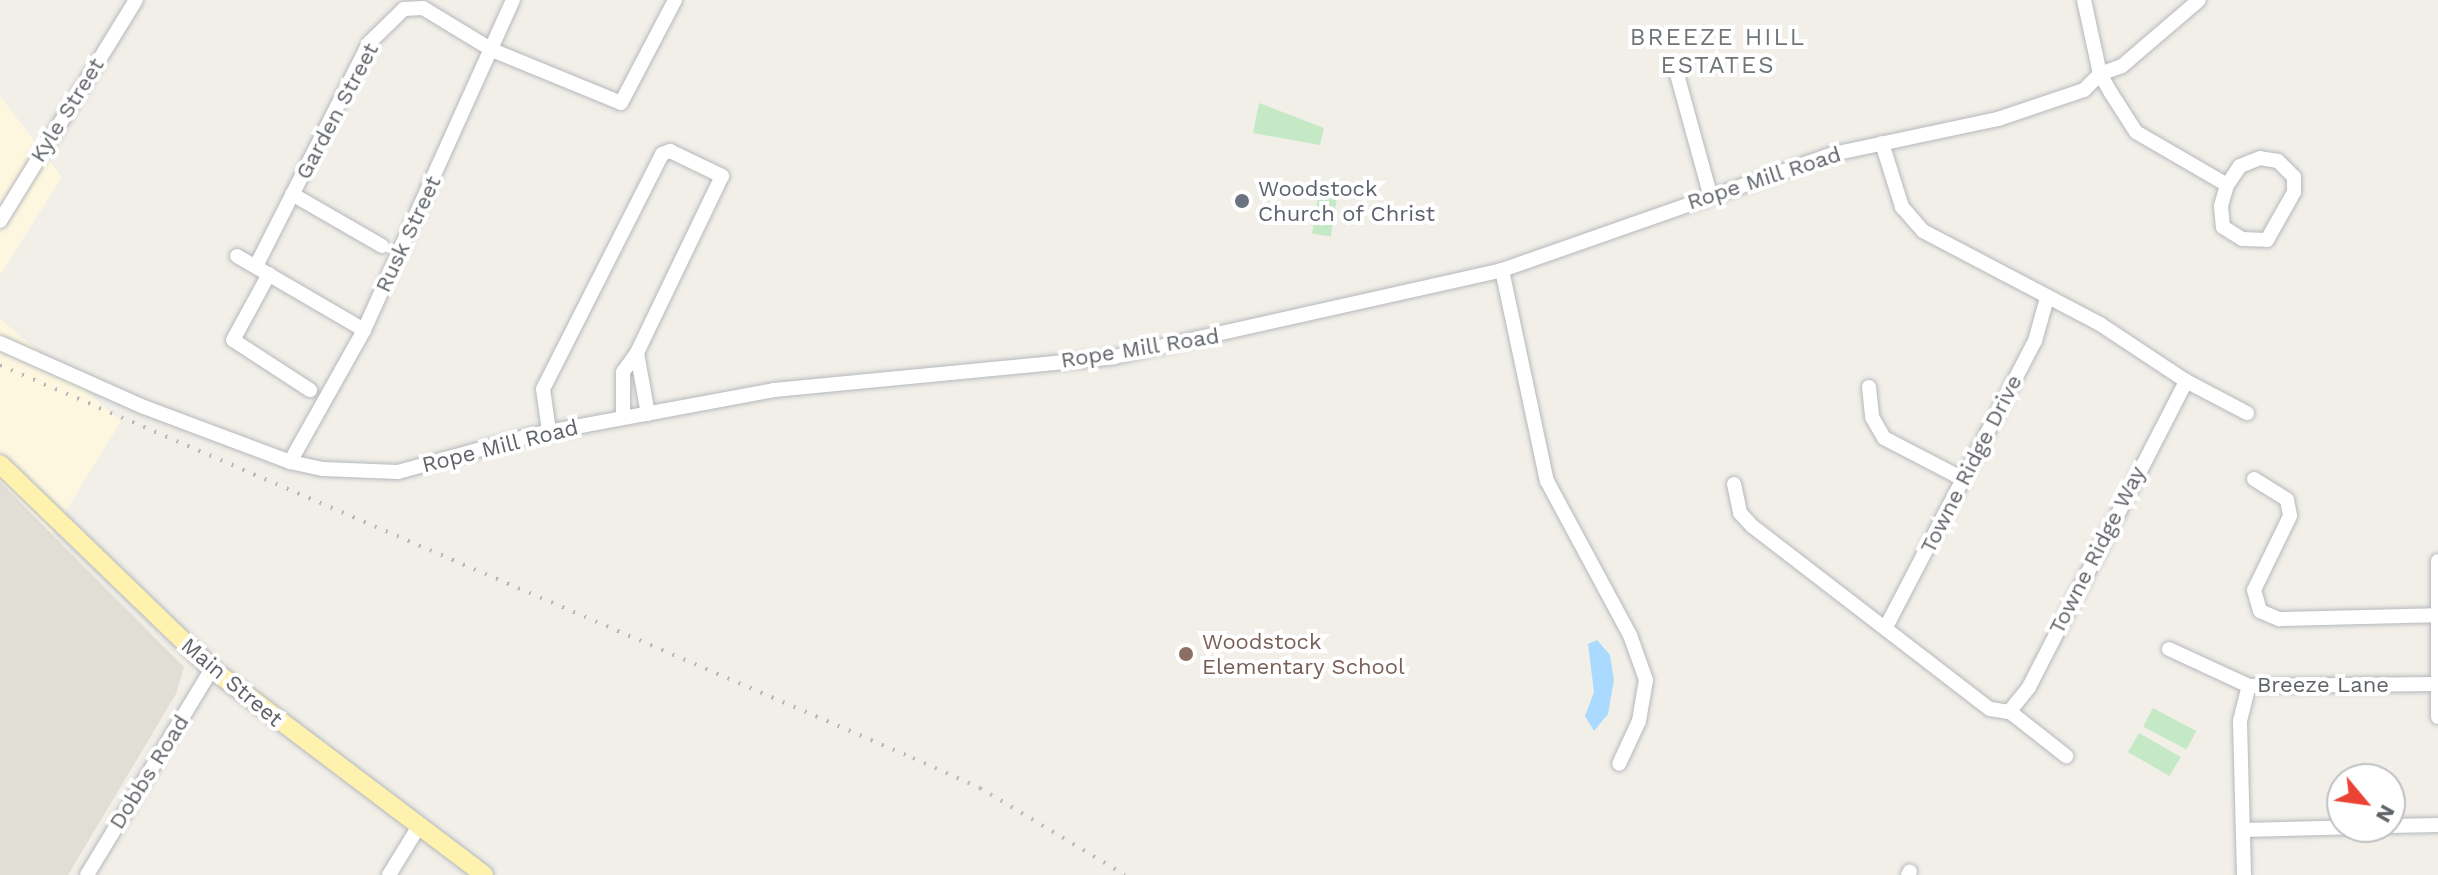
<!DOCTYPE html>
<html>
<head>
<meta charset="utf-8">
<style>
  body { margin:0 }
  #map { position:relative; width:2438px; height:875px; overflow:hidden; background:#f1efe8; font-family:"Work Sans",sans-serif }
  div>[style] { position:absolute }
  .commercial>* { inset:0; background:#fef7e0 }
  .education>* { inset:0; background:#e1ded6 }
  .green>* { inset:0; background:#c5e8c5; transform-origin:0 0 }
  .water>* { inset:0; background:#aadaff }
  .roads { filter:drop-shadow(0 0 2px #b5b8bc) drop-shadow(0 0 2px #b5b8bc) }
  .minor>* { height:14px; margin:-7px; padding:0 7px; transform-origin:7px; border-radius:7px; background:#fff }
  .major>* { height:18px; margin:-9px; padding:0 9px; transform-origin:9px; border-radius:9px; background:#fff2af }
  .rail>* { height:4px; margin-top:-2px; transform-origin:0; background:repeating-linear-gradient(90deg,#b6b7b8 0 2px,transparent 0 12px) }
  .dots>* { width:22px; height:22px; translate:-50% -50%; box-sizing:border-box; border:4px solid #fff; border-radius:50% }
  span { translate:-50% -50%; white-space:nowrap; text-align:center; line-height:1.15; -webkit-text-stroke:8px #fff; paint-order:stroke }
  .street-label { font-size:22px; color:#5f6368 }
  .worship-label { font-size:22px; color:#5b616d }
  .left { translate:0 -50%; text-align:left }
  .education-label { font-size:22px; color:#785e54 }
  .neighbourhood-label { font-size:24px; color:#70757a; letter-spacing:2px }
  .north { position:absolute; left:2326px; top:763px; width:80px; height:80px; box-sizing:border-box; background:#fff; border:2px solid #bfc1c3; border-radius:50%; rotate:119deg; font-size:22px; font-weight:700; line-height:32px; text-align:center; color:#5f6368 }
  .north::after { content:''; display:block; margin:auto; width:28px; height:36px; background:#ea4335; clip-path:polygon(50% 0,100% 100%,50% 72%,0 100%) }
</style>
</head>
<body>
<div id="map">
  <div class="commercial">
    <i style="clip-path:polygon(0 96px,62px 177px,0 275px)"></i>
    <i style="clip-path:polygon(0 319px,121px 421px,52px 534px,0 481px)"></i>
  </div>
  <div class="education">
    <i style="clip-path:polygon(0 482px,184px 667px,176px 694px,68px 875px,0 875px)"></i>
  </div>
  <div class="green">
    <i style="clip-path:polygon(1259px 103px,1324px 128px,1320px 145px,1253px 133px)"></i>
    <i style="left:1318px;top:196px;width:19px;height:38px;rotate:9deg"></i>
    <i style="left:2153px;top:708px;width:49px;height:21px;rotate:28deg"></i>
    <i style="left:2139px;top:733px;width:48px;height:22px;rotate:30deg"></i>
  </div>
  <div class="water">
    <i style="clip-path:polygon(1597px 640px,1610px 655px,1614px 680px,1608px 714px,1594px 731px,1585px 716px,1594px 692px,1588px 644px)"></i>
  </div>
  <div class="roads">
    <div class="minor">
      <i style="left:2084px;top:0;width:76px;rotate:77.8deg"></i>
      <i style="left:2100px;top:74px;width:22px;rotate:60deg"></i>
      <i style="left:2111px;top:93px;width:46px;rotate:57.3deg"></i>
      <i style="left:2136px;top:132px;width:105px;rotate:30.2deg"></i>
      <i style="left:2227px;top:185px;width:22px;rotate:106deg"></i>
      <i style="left:2221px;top:206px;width:21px;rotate:85deg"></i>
      <i style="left:2223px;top:227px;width:22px;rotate:32deg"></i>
      <i style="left:2242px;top:239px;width:25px;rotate:2deg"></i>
      <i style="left:2267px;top:240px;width:55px;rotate:-60.6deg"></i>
      <i style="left:2294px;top:192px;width:15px;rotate:-90deg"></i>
      <i style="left:2294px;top:177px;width:23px;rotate:-135deg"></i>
      <i style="left:2278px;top:161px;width:18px;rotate:-171deg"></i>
      <i style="left:2260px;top:158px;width:22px;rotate:158deg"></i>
      <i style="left:2240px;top:166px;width:23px;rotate:124deg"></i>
      <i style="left:1675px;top:67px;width:132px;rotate:74.6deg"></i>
      <i style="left:292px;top:194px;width:104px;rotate:30deg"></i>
      <i style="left:0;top:221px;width:259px;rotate:-58.4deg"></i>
      <i style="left:237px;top:256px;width:147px;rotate:30.2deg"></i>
      <i style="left:256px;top:266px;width:250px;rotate:-63.1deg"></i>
      <i style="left:369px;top:43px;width:49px;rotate:-44.2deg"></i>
      <i style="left:404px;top:9px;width:19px;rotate:-3deg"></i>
      <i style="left:423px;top:8px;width:81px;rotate:31.3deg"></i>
      <i style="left:492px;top:50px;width:139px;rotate:22.3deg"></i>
      <i style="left:621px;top:103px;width:116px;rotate:-62.3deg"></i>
      <i style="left:1502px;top:270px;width:216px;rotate:78deg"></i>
      <i style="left:1547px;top:481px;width:175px;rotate:61.7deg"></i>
      <i style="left:1630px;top:635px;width:48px;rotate:70.4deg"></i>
      <i style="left:1646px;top:680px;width:42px;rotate:99.7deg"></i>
      <i style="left:1639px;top:721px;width:47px;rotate:114.9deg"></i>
      <i style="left:269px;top:274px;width:75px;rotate:118.6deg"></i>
      <i style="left:233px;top:340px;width:92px;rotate:33deg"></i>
      <i style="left:0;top:343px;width:158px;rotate:24deg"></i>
      <i style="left:144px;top:407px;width:156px;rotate:20.6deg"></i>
      <i style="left:290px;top:462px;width:34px;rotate:12deg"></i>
      <i style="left:323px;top:469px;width:75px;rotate:2.3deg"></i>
      <i style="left:398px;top:472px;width:139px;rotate:-15.4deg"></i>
      <i style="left:532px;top:435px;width:246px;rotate:-10.5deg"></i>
      <i style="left:774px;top:390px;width:342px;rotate:-5.5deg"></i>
      <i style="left:1114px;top:357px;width:398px;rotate:-12.6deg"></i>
      <i style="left:1502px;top:270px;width:351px;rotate:-19.3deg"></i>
      <i style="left:1833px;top:154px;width:169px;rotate:-12deg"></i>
      <i style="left:1998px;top:119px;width:91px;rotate:-18.6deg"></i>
      <i style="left:2084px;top:90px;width:23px;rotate:-45deg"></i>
      <i style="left:2100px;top:74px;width:23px;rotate:-20deg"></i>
      <i style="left:2122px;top:66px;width:101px;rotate:-40.6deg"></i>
      <i style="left:2186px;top:381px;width:69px;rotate:27.7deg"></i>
      <i style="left:1869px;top:387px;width:30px;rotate:84deg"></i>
      <i style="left:1872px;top:417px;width:24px;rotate:60deg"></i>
      <i style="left:1884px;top:438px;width:89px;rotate:27.4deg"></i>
      <i style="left:623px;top:417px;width:45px;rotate:-90deg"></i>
      <i style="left:623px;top:372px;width:24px;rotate:-54deg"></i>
      <i style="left:637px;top:353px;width:62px;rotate:79.8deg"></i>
      <i style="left:549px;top:431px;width:42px;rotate:-98.1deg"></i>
      <i style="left:543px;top:389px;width:263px;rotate:-63.1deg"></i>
      <i style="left:662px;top:154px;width:9px;rotate:-21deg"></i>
      <i style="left:670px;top:151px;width:58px;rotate:25.7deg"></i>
      <i style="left:722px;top:176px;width:196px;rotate:115.7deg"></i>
      <i style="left:290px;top:462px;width:151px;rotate:-60.7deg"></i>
      <i style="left:364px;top:330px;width:362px;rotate:-65.7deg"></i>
      <i style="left:2254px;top:479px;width:39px;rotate:32deg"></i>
      <i style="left:2287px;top:500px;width:16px;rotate:79deg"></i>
      <i style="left:2290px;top:516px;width:82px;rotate:115.9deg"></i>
      <i style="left:2254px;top:590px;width:22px;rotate:74deg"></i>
      <i style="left:2260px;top:611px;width:21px;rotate:23deg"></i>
      <i style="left:2279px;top:619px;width:159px;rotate:-1.4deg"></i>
      <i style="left:1734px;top:484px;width:30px;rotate:78deg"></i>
      <i style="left:1740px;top:513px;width:18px;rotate:47deg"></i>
      <i style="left:1752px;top:526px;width:300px;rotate:37.6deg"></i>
      <i style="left:1990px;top:709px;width:19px;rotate:9deg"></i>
      <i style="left:2009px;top:712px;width:32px;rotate:-51deg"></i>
      <i style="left:2029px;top:687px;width:344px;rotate:-62.8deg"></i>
      <i style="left:2186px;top:381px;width:103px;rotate:-146.5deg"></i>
      <i style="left:2100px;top:324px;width:200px;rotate:-152.3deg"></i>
      <i style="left:1923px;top:231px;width:32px;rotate:-131deg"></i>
      <i style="left:1902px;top:207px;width:67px;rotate:-107.4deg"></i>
      <i style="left:2438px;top:561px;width:156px;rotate:90deg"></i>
      <i style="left:1886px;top:627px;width:322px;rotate:-62.5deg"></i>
      <i style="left:2035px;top:341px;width:45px;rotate:-74.4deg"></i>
      <i style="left:2169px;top:649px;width:88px;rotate:24.8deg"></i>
      <i style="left:2249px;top:686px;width:188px;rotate:-0.6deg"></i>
      <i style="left:2009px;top:711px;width:73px;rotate:38.3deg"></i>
      <i style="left:2390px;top:826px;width:48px;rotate:-1.2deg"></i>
      <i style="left:2243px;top:830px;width:120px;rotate:-1.4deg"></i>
      <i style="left:87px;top:875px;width:241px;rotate:-58.8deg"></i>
      <i style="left:389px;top:875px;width:57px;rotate:-58.5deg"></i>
      <i style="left:1908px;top:875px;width:4px;rotate:-63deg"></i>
      <i style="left:2244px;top:875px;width:154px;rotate:-91.5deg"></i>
      <i style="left:2240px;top:721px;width:36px;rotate:-76deg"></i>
    </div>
    <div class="major">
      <i style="left:0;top:464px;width:295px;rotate:44deg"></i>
      <i style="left:212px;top:669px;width:341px;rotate:37.1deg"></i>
    </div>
  </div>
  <div class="rail">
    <i style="left:0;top:365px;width:994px;rotate:23.29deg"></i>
    <i style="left:913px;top:758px;width:73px;rotate:24.1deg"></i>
    <i style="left:980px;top:788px;width:169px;rotate:31deg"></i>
  </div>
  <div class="dots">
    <i style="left:1242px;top:201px;background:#6b7280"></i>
    <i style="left:1186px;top:654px;background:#8d6e63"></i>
  </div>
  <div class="street-label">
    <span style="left:67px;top:110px;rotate:-58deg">Kyle Street</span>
    <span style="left:337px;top:111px;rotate:-62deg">Garden Street</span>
    <span style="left:1764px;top:178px;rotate:-18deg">Rope Mill Road</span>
    <span style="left:408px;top:234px;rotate:-65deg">Rusk Street</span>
    <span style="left:1140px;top:348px;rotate:-9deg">Rope Mill Road</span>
    <span style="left:500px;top:446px;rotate:-14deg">Rope Mill Road</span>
    <span style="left:1971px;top:464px;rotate:-63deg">Towne Ridge Drive</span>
    <span style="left:2097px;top:550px;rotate:-63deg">Towne Ridge Way</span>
    <span style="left:232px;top:682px;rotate:40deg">Main Street</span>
    <span style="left:2323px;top:685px">Breeze Lane</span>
    <span style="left:149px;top:772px;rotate:-58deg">Dobbs Road</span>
  </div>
  <div class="worship-label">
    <span class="left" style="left:1258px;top:201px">Woodstock<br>Church of Christ</span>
  </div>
  <div class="education-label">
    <span class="left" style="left:1202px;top:654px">Woodstock<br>Elementary School</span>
  </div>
  <div class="neighbourhood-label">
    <span style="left:1718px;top:52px">BREEZE HILL<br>ESTATES</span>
  </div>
  <div class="north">N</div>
</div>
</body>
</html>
